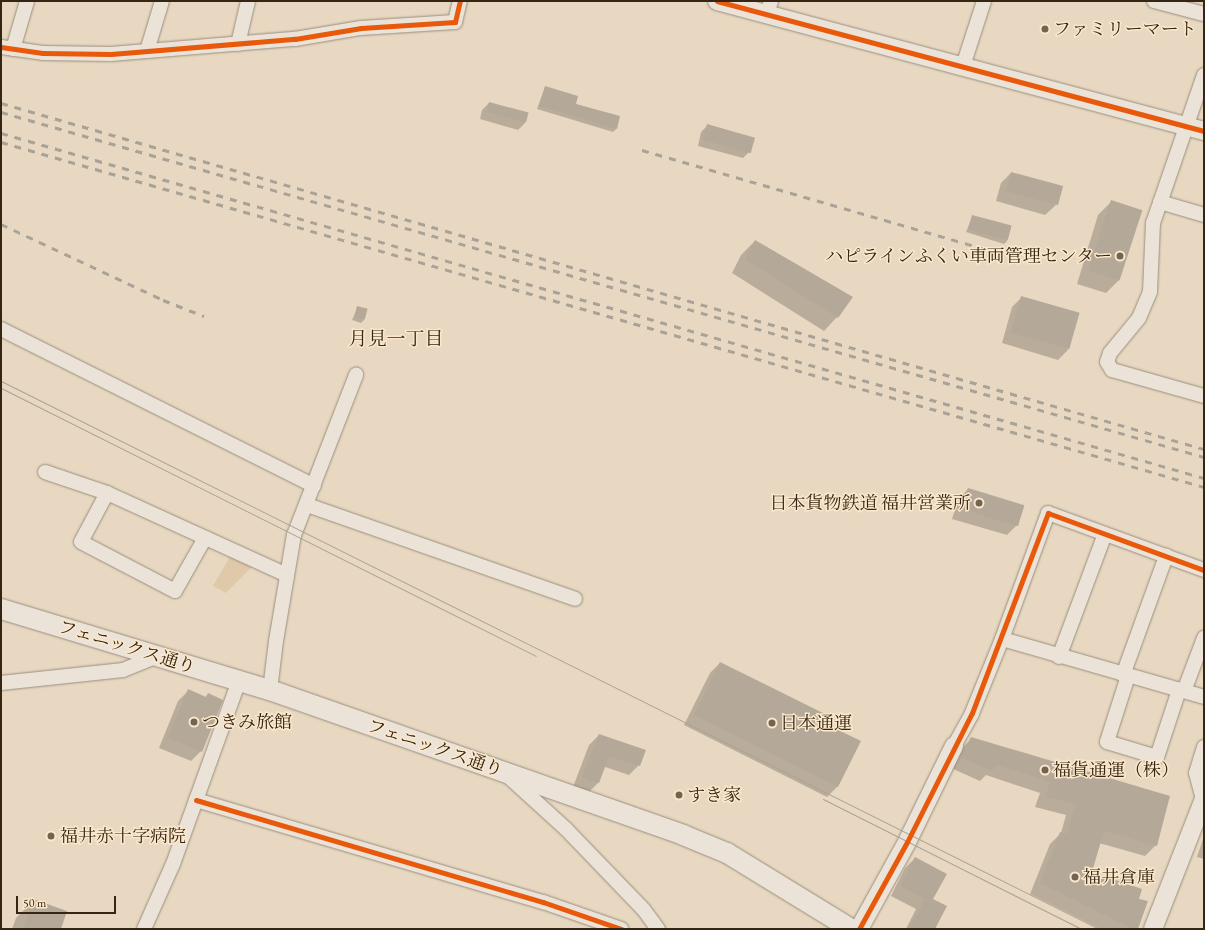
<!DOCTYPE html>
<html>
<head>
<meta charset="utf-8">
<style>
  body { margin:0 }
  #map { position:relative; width:1205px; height:930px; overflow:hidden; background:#e8d8c1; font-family:"EB Garamond","Noto Serif JP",serif }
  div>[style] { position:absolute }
  .green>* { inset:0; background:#dfc9a9 }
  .shadow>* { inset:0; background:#0003 }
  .building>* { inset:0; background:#b4a898; transform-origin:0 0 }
  .roads { filter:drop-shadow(0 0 1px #998e7e) drop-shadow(0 0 1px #998e7e) }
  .minor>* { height:14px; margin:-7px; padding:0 7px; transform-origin:7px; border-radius:7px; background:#ebe3d7 }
  .tertiary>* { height:18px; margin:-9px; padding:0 9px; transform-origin:9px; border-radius:9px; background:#ebe3d7 }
  .secondary>* { height:20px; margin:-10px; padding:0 10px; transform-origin:10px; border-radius:10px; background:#ebe3d7 }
  .tram>* { height:1px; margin:-0.5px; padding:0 0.5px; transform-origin:0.5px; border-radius:0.5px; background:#a9a297 }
  .rail>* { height:3px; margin-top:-1.5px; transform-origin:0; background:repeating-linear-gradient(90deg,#a9a297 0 7px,transparent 0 14px) }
  .cycleway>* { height:5px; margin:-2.5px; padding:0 2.5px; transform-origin:2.5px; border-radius:2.5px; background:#e8590c }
  .dots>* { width:11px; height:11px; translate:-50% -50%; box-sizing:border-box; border:2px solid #fbe8cc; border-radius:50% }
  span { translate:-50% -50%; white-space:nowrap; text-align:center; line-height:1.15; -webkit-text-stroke:3px #fbe8cc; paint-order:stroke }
  .poi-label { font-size:18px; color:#352512 }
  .left { translate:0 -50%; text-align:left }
  .right { translate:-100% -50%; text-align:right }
  .street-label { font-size:18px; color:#352512 }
  .neighbourhood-label { font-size:19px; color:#352512 }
  .frame { position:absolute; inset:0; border:2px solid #352512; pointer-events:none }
  .scale { position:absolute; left:16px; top:896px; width:100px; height:18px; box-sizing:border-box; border:2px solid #352512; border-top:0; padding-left:5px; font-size:12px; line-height:14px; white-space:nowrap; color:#352512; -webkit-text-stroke:3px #fbe8cc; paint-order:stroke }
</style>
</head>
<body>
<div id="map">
  <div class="green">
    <i style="clip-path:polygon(232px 553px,256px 563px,226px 593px,213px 586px)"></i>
  </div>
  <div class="shadow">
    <i style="clip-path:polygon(545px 87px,575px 104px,619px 117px,616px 129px,613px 132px,537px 109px)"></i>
    <i style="clip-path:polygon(489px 103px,527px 114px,525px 123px,518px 130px,480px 119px,482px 110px)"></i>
    <i style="clip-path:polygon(708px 125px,749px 152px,743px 158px,698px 146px,701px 132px)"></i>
    <i style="clip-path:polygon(1011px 173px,1056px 205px,1045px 215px,996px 201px,1001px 183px)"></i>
    <i style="clip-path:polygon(1111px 202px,1119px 280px,1106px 293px,1077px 284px,1098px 215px)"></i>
    <i style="clip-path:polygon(972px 217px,1011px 227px,1007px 241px,1004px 244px,966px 232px)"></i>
    <i style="clip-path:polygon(755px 241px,837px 317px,824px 331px,732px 273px,741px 255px)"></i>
    <i style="clip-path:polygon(1022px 297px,1068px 350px,1058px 360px,1002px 343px,1012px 307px)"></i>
    <i style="clip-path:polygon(358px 307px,364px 320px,361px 323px,352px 320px)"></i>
    <i style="clip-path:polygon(968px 489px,1017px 525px,1007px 535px,952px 519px,958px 500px)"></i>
    <i style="clip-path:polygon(720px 663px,831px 727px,837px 787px,827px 797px,684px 725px,710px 673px)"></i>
    <i style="clip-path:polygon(188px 691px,205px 698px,208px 694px,201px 751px,191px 761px,159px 748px,178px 701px)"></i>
    <i style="clip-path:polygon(599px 735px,639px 765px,629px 775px,605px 767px,598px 783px,588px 793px,573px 787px,589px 745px)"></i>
    <i style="clip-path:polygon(971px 739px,1169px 797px,1156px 845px,1145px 856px,1099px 843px,1091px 872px,1138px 900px,1137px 929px,1100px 929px,1030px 894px,1050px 844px,1061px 833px,1066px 815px,1035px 807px,1040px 793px,986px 775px,980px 781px,951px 768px,960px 750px)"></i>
    <i style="clip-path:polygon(1204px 836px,1204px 859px,1197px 857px)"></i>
    <i style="clip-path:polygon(915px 858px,932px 900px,934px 929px,906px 929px,916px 909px,891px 896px,905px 868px)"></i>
    <i style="clip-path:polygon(33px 901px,59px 929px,12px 929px,16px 918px)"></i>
  </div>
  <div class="building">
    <i style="clip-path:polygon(545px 86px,578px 96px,576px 104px,620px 116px,617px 129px,539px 106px)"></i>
    <i style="left:489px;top:102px;width:41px;height:10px;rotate:15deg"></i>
    <i style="left:707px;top:124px;width:50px;height:16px;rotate:16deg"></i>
    <i style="left:1011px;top:172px;width:54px;height:20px;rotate:15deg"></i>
    <i style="left:1111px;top:200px;width:33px;height:74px;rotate:18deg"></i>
    <i style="left:972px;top:215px;width:41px;height:15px;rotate:15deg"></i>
    <i style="clip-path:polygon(755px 240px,853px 297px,838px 318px,745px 259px)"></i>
    <i style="left:1021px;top:296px;width:61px;height:38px;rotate:16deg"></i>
    <i style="left:357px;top:306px;width:11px;height:11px;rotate:15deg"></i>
    <i style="left:968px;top:488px;width:59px;height:22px;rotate:17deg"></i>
    <i style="clip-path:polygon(720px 662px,835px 719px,832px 727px,861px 741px,838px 787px,694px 715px)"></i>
    <i style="clip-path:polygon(188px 689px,206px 697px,208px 693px,223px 700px,202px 752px,168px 738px)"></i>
    <i style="clip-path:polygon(599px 734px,646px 750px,640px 766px,609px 756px,599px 783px,582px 777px)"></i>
    <i style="clip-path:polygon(971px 737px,1170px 796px,1157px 846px,1104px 831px,1092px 872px,1142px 889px,1139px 899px,1148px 901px,1138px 929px,1132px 929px,1040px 883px,1060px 832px,1067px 834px,1076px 804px,1045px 797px,1050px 782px,997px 765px,992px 771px,961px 757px)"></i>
    <i style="clip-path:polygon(915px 857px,947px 874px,933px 899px,947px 906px,935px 929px,909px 929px,925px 899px,900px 886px)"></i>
    <i style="clip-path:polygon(33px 899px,67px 911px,61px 929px,23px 929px)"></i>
  </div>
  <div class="roads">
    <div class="minor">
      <i style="left:1154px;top:1px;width:52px;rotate:14.6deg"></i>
      <i style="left:767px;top:14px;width:14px;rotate:-73deg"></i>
      <i style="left:238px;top:44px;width:44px;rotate:-76.9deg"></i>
      <i style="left:1px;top:47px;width:42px;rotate:8.1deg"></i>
      <i style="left:43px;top:53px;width:68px;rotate:0.8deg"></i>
      <i style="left:111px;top:54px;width:185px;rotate:-4.7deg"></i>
      <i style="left:295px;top:39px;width:67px;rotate:-9.5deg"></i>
      <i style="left:361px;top:28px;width:94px;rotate:-3.7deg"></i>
      <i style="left:455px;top:22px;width:22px;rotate:-77deg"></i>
      <i style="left:13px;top:49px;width:50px;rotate:-73.7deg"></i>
      <i style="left:147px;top:51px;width:52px;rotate:-73.3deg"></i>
      <i style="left:963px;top:66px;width:68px;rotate:-72.1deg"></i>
      <i style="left:1204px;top:75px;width:157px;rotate:109deg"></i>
      <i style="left:1153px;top:223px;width:69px;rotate:92.5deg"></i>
      <i style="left:1150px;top:292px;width:28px;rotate:113deg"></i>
      <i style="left:1139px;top:318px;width:45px;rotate:129.6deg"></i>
      <i style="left:1110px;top:353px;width:9px;rotate:108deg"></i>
      <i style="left:1107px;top:362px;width:9px;rotate:58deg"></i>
      <i style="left:1112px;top:370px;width:96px;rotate:15.8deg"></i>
      <i style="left:1160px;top:202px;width:46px;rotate:16.5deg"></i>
      <i style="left:1px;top:329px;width:350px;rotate:26.6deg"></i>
      <i style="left:45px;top:472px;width:65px;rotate:18.7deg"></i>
      <i style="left:107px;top:493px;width:198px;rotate:24.5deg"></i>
      <i style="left:107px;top:493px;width:55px;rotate:118deg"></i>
      <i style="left:81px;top:542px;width:106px;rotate:27.5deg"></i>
      <i style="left:175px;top:591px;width:61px;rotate:-60.5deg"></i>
      <i style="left:307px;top:505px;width:284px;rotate:19.3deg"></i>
      <i style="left:1002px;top:639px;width:210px;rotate:16deg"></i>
      <i style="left:1059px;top:657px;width:131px;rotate:-69.5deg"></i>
      <i style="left:1123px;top:675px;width:127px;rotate:-70.1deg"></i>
      <i style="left:1128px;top:676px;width:69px;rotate:107.7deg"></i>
      <i style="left:1107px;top:742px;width:52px;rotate:16.7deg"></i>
      <i style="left:1157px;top:757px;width:71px;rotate:-71.8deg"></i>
      <i style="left:1px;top:683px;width:123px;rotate:-6.1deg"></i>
      <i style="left:123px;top:670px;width:38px;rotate:-22deg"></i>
      <i style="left:270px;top:690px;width:49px;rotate:-83deg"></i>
      <i style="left:276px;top:641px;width:108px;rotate:-80.4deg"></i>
      <i style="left:294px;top:535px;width:172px;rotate:-68.8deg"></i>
      <i style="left:1184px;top:691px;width:57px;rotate:-69.3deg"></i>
      <i style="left:954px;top:746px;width:38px;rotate:-61deg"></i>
      <i style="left:972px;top:713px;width:80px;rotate:-67.9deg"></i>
      <i style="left:1002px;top:639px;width:134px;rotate:-69.9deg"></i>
      <i style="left:1048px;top:513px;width:166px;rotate:20.1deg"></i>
      <i style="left:1204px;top:747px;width:27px;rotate:107deg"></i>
      <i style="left:1196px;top:773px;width:30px;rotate:75deg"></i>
      <i style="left:509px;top:777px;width:77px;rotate:42.4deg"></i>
      <i style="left:566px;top:829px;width:112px;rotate:46.1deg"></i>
      <i style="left:644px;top:910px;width:24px;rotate:54deg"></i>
      <i style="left:196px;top:800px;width:362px;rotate:16.4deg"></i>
      <i style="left:543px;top:902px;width:83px;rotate:19.1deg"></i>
      <i style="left:144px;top:929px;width:71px;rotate:-66deg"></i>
      <i style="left:173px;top:864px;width:195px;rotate:-70.2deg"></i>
    </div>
    <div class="tertiary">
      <i style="left:717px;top:1px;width:504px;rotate:14.95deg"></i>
      <i style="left:859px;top:929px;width:99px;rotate:-61.1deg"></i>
      <i style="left:907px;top:842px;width:107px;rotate:-63.9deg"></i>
      <i style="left:1153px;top:929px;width:140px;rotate:-68.6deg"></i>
    </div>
    <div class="secondary">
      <i style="left:1px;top:609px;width:281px;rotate:16.8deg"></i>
      <i style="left:270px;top:690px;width:438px;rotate:19.3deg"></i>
      <i style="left:683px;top:835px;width:48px;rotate:22.2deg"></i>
      <i style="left:727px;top:853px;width:145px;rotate:31.5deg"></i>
    </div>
  </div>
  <div class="tram">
    <i style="left:1px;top:381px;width:1227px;rotate:26.52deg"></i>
    <i style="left:1px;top:388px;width:598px;rotate:26.61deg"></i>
    <i style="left:823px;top:799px;width:290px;rotate:26.7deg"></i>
  </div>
  <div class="rail">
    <i style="left:1px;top:103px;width:1252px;rotate:16.05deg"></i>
    <i style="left:1px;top:112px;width:1251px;rotate:16deg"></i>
    <i style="left:1px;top:133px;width:1251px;rotate:16deg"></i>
    <i style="left:1px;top:142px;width:1251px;rotate:16deg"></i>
    <i style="left:642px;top:150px;width:372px;rotate:16.1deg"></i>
    <i style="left:1px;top:224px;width:179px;rotate:25.1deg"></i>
    <i style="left:163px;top:300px;width:44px;rotate:21.3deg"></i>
  </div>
  <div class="cycleway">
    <i style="left:717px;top:1px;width:504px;rotate:14.95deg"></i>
    <i style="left:1px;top:47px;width:42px;rotate:8.1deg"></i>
    <i style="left:43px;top:53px;width:68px;rotate:0.8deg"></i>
    <i style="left:111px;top:54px;width:185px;rotate:-4.7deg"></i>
    <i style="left:295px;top:39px;width:67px;rotate:-9.5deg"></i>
    <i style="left:361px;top:28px;width:94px;rotate:-3.7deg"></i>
    <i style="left:455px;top:22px;width:22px;rotate:-77deg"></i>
    <i style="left:196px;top:800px;width:362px;rotate:16.4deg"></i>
    <i style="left:543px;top:902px;width:83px;rotate:19.1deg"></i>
    <i style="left:859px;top:929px;width:99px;rotate:-61.1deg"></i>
    <i style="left:907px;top:842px;width:144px;rotate:-63.3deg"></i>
    <i style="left:972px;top:713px;width:214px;rotate:-69.2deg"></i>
    <i style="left:1048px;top:513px;width:166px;rotate:20.1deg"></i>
  </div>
  <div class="dots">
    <i style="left:1045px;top:29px;background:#74644f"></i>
    <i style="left:1120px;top:256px;background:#74644f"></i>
    <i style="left:979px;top:503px;background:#74644f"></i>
    <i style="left:194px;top:722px;background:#74644f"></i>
    <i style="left:772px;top:723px;background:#74644f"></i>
    <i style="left:1045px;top:770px;background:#74644f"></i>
    <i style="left:679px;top:795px;background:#74644f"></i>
    <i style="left:51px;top:836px;background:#74644f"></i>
    <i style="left:1075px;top:877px;background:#74644f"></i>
  </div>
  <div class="poi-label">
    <span class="left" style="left:1053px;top:29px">ファミリーマート</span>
    <span class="right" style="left:1112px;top:256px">ハピラインふくい車両管理センター</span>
    <span class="right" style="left:971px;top:503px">日本貨物鉄道 福井営業所</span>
    <span class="left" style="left:202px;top:722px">つきみ旅館</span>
    <span class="left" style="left:780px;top:723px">日本通運</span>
    <span class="left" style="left:1053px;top:770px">福貨通運（株）</span>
    <span class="left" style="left:687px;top:795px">すき家</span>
    <span class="left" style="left:60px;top:836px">福井赤十字病院</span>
    <span class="left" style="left:1083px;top:877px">福井倉庫</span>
  </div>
  <div class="street-label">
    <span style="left:127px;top:647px;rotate:17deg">フェニックス通り</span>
    <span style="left:435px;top:748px;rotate:19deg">フェニックス通り</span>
  </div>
  <div class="neighbourhood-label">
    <span style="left:396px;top:339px">月見一丁目</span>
  </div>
  <div class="frame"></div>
  <div class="scale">50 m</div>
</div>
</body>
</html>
